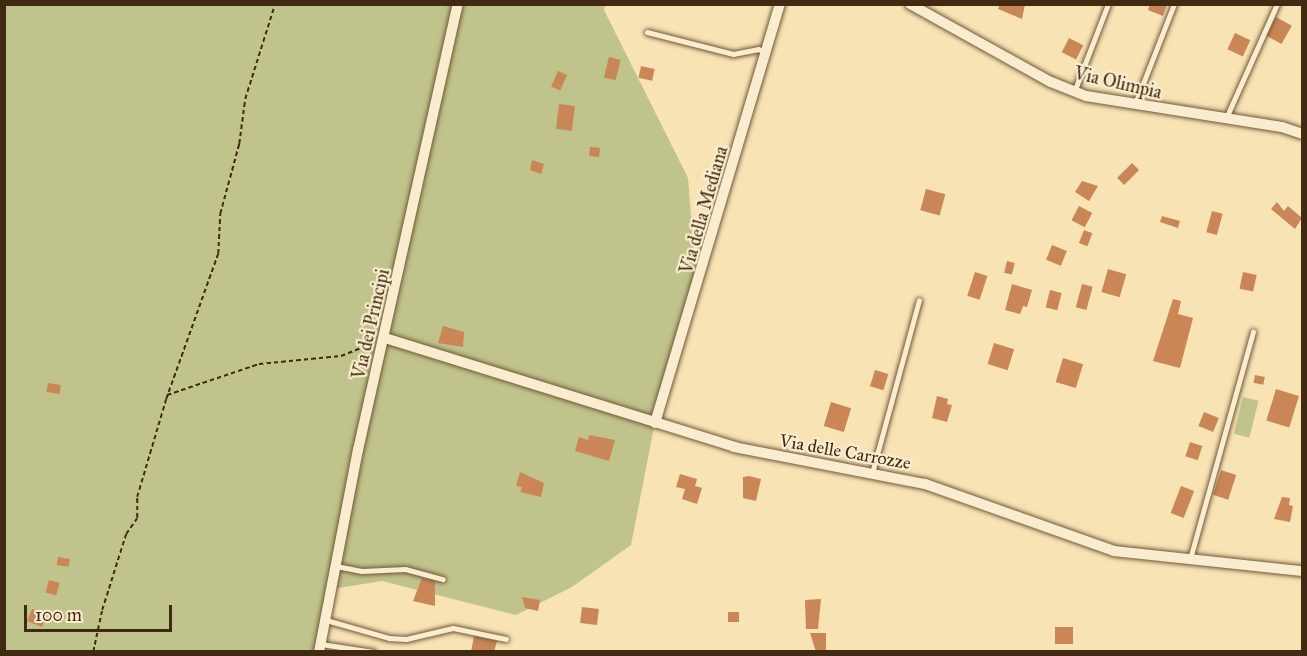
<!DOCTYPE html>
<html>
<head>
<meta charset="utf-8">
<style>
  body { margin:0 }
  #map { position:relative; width:1307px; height:656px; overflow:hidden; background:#f8e3b5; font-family:"IM FELL Great Primer",serif }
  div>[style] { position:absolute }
  .green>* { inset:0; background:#c0c38b; transform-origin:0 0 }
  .building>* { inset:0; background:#ca8656; transform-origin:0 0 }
  .path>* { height:1.5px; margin-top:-0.75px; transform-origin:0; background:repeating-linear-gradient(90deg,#422912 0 4.5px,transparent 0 7.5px) }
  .roads { filter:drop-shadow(0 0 2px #70583b) drop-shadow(0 0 2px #70583b) }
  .lane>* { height:5px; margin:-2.5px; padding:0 2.5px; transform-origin:2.5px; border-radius:2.5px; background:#faedcf }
  .street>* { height:10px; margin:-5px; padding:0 5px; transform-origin:5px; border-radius:5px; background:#faedcf }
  span { translate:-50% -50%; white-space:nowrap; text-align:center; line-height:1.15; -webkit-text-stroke:4.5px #faedcf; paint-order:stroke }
  .street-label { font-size:18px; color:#422912 }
  .frame { position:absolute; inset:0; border:6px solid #422912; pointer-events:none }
  .scale { position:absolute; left:24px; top:605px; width:148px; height:27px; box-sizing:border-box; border:3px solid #422912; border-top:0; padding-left:8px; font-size:18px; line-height:21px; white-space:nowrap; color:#422912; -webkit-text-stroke:4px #faedcf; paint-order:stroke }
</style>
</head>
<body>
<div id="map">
  <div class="green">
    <i style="clip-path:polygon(4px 5px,605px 5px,604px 10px,688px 178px,697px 291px,655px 422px,631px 545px,572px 587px,516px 615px,382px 581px,332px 589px,319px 651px,5px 651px)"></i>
    <i style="left:1243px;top:397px;width:16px;height:38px;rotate:14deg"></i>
  </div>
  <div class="building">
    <i style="clip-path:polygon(1000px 4px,1025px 4px,1022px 19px,998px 9px)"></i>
    <i style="clip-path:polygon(1150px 4px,1167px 4px,1163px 16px,1148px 10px)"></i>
    <i style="left:1276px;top:17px;width:18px;height:21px;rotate:29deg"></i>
    <i style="left:1235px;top:33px;width:17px;height:18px;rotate:25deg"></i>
    <i style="left:1069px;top:38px;width:16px;height:16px;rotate:27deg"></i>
    <i style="left:609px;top:57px;width:12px;height:21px;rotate:14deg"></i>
    <i style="left:641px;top:66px;width:14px;height:12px;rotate:12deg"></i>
    <i style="left:558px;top:71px;width:10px;height:17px;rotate:24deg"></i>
    <i style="left:559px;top:104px;width:16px;height:25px;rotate:7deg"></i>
    <i style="left:590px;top:147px;width:10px;height:9px;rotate:6deg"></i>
    <i style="clip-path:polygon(532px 160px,544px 164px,541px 174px,530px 170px)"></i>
    <i style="left:1132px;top:163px;width:10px;height:21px;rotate:45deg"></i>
    <i style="clip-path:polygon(1082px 181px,1098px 186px,1089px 201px,1075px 192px)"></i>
    <i style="left:926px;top:189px;width:20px;height:22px;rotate:15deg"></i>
    <i style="clip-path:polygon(1277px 202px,1284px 211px,1288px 206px,1302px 218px,1295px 229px,1271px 209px)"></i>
    <i style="left:1079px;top:206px;width:15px;height:16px;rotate:28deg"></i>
    <i style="left:1212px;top:211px;width:11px;height:22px;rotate:15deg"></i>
    <i style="clip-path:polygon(1162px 216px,1180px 221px,1178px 228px,1160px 222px)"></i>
    <i style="left:1084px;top:230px;width:9px;height:14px;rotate:21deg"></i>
    <i style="left:1052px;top:245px;width:16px;height:16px;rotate:22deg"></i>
    <i style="left:1007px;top:261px;width:8px;height:12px;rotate:14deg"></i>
    <i style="left:1108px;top:269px;width:19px;height:24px;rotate:16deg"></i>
    <i style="left:975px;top:272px;width:13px;height:25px;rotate:18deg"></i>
    <i style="left:1243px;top:272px;width:14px;height:17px;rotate:12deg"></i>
    <i style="clip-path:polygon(1012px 284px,1032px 290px,1027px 307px,1023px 306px,1020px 314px,1005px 310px)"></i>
    <i style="left:1082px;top:284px;width:11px;height:24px;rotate:15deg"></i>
    <i style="left:1050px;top:290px;width:12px;height:18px;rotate:14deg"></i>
    <i style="clip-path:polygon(1173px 299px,1181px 301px,1178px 314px,1193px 318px,1180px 368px,1153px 361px)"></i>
    <i style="clip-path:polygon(443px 326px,464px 332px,463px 347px,438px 343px)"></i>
    <i style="left:994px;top:343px;width:21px;height:22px;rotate:17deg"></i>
    <i style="left:1063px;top:358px;width:21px;height:25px;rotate:17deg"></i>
    <i style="left:875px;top:370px;width:14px;height:17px;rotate:17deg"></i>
    <i style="left:1255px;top:375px;width:10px;height:8px;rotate:11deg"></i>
    <i style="left:48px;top:383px;width:13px;height:9px;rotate:9deg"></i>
    <i style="left:1276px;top:389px;width:24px;height:33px;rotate:17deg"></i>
    <i style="clip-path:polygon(937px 396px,948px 399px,947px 404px,952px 405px,947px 422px,932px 418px)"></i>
    <i style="left:831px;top:402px;width:21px;height:25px;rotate:17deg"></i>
    <i style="left:1204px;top:412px;width:16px;height:15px;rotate:22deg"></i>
    <i style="clip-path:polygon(589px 435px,615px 440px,609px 461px,575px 451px,579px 437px,588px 440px)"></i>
    <i style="left:1190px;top:442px;width:13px;height:15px;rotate:18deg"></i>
    <i style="left:1221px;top:470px;width:16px;height:26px;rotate:18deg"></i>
    <i style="clip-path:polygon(520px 472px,544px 483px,541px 497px,520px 492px,522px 487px,516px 486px)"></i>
    <i style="clip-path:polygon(680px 474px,697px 479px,695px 486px,702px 488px,697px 504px,682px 499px,685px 489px,676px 487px)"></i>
    <i style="clip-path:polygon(749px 476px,761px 479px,756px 501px,743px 498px,743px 477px)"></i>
    <i style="left:1181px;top:486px;width:14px;height:29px;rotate:21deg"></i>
    <i style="clip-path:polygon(1282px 497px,1290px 498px,1289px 505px,1293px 506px,1290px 522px,1274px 519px)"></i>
    <i style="left:58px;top:557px;width:12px;height:8px;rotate:9deg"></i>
    <i style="clip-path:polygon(422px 578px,435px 581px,435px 606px,413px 601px)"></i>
    <i style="left:49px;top:580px;width:11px;height:13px;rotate:15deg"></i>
    <i style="clip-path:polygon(522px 597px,540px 600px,538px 611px,525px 608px)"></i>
    <i style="clip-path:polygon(821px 599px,818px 629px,806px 629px,805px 600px)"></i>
    <i style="left:582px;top:607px;width:17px;height:16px;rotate:7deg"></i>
    <i style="left:32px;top:609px;width:16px;height:13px;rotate:22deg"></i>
    <i style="left:739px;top:612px;width:10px;height:11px;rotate:90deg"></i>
    <i style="left:1073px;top:627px;width:17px;height:18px;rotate:90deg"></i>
    <i style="clip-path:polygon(810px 633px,826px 633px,826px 652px,816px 652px)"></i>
    <i style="clip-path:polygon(474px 636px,497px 641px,494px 652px,471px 652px)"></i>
  </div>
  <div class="path">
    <i style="left:167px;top:395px;width:97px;rotate:-18.6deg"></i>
    <i style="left:259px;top:364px;width:82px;rotate:-5.6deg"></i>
    <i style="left:341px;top:356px;width:32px;rotate:-22deg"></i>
    <i style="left:93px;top:652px;width:43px;rotate:-77.9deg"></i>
    <i style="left:102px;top:610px;width:80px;rotate:-72.5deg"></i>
    <i style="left:126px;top:534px;width:19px;rotate:-55deg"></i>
    <i style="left:137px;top:518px;width:21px;rotate:-90deg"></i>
    <i style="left:137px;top:497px;width:102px;rotate:-73.5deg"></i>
    <i style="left:166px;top:399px;width:154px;rotate:-70.3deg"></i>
    <i style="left:218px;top:254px;width:40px;rotate:-87.1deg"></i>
    <i style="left:220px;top:214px;width:73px;rotate:-74.8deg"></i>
    <i style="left:239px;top:144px;width:45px;rotate:-82.4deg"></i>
    <i style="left:245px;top:99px;width:100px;rotate:-72.5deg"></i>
  </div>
  <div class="roads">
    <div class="lane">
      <i style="left:647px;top:32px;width:89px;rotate:14.3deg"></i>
      <i style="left:733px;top:54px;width:25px;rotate:-11deg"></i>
      <i style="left:758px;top:49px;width:9px;rotate:18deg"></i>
      <i style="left:1074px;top:92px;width:94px;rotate:-68.9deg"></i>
      <i style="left:1135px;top:104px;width:107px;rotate:-68.7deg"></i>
      <i style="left:1226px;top:118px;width:125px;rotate:-65.9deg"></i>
      <i style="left:872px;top:473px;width:179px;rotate:-74.8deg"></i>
      <i style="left:1190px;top:559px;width:236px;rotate:-74.5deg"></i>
      <i style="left:336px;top:566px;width:26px;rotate:11deg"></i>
      <i style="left:362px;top:571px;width:43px;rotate:-2.7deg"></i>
      <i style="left:405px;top:569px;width:39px;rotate:15deg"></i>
      <i style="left:326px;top:620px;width:66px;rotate:15.9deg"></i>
      <i style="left:389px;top:638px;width:17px;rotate:3deg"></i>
      <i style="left:406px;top:639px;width:48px;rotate:-13.2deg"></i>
      <i style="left:453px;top:628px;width:54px;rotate:11.7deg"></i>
      <i style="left:321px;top:644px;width:53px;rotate:8.7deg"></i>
    </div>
    <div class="street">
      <i style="left:910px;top:4px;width:161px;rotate:29deg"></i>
      <i style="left:1051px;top:82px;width:38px;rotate:22deg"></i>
      <i style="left:1086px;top:96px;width:198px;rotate:9deg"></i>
      <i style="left:1282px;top:127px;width:21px;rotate:19deg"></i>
      <i style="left:385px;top:338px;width:366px;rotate:17.3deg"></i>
      <i style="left:734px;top:447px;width:195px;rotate:11deg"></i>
      <i style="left:925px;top:484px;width:201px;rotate:19.5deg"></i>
      <i style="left:1114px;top:551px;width:189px;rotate:6.1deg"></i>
      <i style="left:655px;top:423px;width:437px;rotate:-73.4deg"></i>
      <i style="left:319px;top:652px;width:206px;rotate:-79.1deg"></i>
      <i style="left:358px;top:450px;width:457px;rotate:-77.4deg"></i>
    </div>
  </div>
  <div class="street-label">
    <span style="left:1118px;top:83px;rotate:13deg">Via Olimpia</span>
    <span style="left:704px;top:210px;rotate:-74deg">Via della Mediana</span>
    <span style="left:371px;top:324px;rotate:-77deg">Via dei Principi</span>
    <span style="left:845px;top:452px;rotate:10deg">Via delle Carrozze</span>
  </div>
  <div class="frame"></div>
  <div class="scale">100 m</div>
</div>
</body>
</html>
